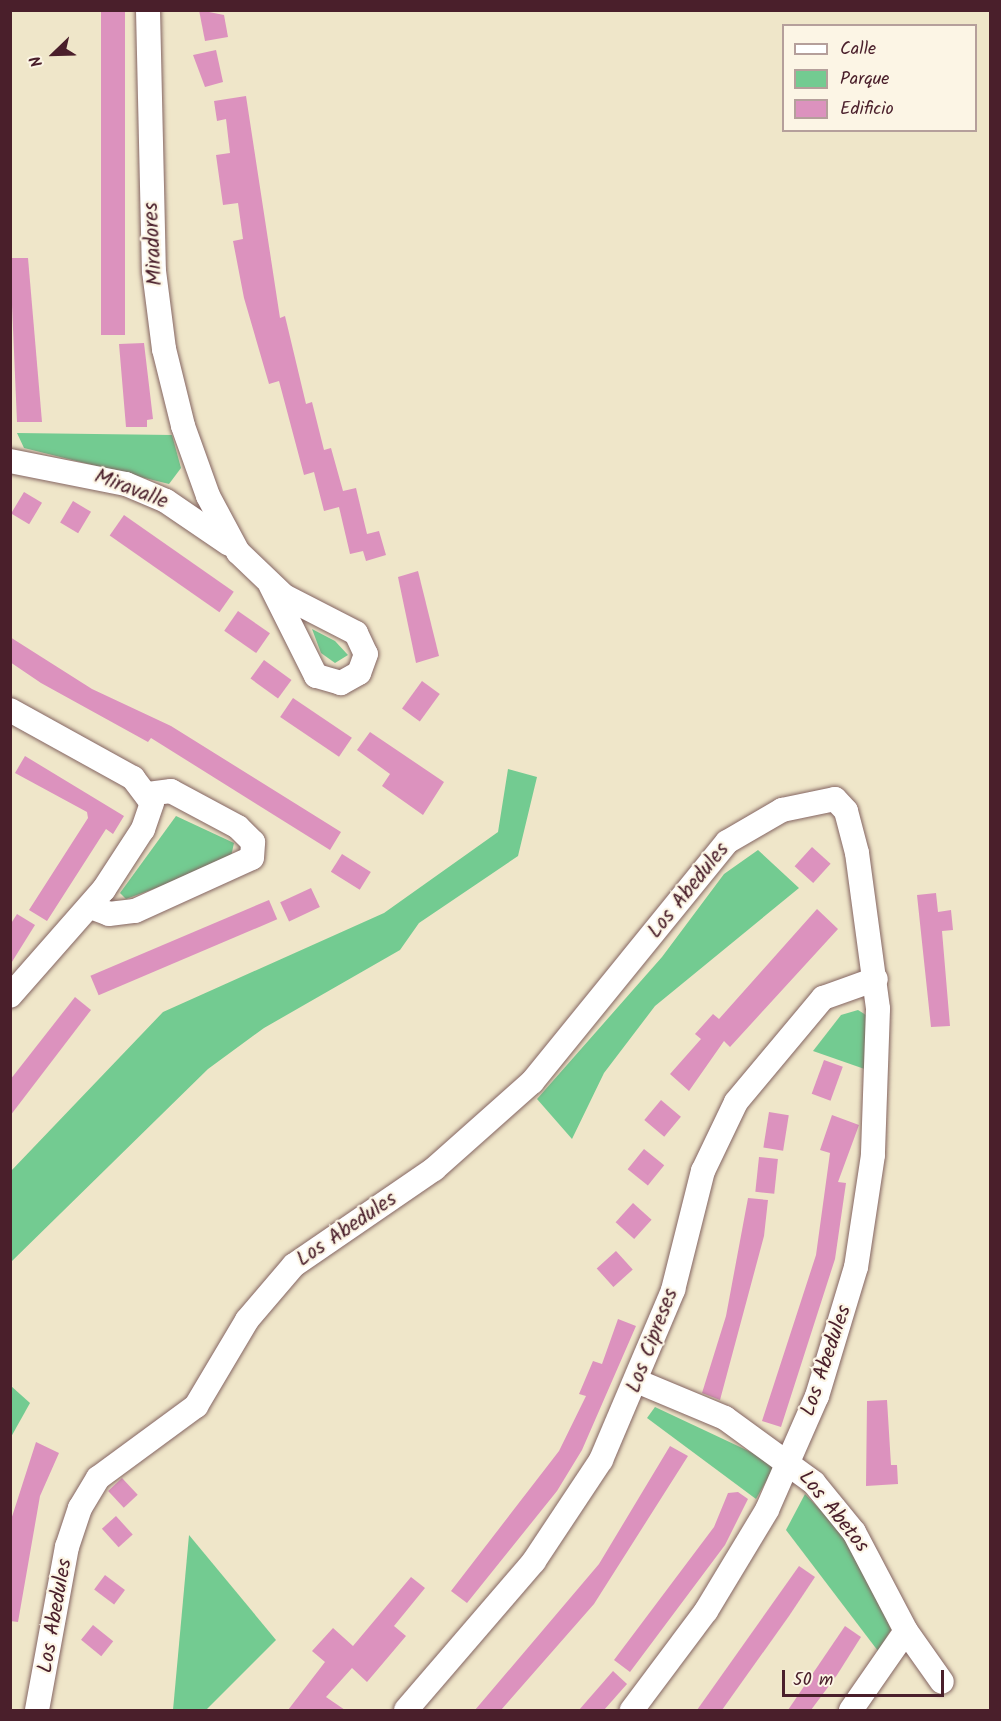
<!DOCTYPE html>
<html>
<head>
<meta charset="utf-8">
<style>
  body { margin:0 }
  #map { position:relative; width:1001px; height:1721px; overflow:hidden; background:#efe6c9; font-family:Kalam,sans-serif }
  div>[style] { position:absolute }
  .green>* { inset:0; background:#73cb91 }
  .building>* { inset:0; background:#dc92be; transform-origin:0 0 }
  .roads { filter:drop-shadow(0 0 2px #846562) drop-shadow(0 0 2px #846562) }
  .minor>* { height:24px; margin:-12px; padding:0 12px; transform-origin:12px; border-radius:12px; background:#fff }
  span { translate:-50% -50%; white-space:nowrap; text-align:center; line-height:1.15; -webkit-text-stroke:4.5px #fcf5e5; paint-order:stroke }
  .street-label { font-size:21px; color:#4a1f2b }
  .frame { position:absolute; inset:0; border:12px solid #4a1f2b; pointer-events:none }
  .legend { position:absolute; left:782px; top:24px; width:195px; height:108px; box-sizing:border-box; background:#fcf5e5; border:2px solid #b59f9b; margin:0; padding:8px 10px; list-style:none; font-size:18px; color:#4a1f2b }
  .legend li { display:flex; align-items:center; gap:12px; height:30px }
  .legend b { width:30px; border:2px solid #b59f9b }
  .north { position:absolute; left:24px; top:24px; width:60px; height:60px; -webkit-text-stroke:4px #fcf5e5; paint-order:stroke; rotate:247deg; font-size:16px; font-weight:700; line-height:24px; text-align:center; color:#4a1f2b }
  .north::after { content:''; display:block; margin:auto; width:21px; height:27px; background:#4a1f2b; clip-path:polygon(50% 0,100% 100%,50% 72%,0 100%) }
  .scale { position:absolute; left:782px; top:1670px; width:162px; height:27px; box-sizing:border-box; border:3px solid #4a1f2b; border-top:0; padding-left:8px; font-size:18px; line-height:21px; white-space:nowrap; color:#4a1f2b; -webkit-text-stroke:4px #fcf5e5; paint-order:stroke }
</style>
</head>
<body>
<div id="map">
  <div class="green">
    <i style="clip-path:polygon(17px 433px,172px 435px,181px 468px,169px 484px,24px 448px)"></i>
    <i style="clip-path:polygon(312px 629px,335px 641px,348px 655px,335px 663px,321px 653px)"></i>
    <i style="clip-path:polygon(508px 769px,537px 777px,518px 856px,419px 923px,400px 950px,264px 1028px,208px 1069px,11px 1262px,11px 1171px,163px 1012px,384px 913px,498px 832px)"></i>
    <i style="clip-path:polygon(176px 816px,234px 843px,230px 861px,126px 899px,120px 893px)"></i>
    <i style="clip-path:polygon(758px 850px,799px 888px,655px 1006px,604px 1073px,572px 1139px,537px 1099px,662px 957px,724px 874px)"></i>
    <i style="clip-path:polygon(858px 1010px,874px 1020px,876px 1073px,813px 1051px,841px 1015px)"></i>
    <i style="clip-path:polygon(11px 1386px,30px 1403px,11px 1437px)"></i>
    <i style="clip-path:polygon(655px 1407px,776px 1464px,756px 1499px,647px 1418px)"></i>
    <i style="clip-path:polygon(805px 1494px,846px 1537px,871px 1578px,891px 1630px,878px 1651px,786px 1530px)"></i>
    <i style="clip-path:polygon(189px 1535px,276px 1640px,206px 1710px,173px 1710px)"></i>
  </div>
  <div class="building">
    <i style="left:101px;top:10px;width:24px;height:325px"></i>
    <i style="clip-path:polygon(199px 10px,224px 15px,228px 37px,205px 41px)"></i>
    <i style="clip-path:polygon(216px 50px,223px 82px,205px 87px,193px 55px)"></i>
    <i style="clip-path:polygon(246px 96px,280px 318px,285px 316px,306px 404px,312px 402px,324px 450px,331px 448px,343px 491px,356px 488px,367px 534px,379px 531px,386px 555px,366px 561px,363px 551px,350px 554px,339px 507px,324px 511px,314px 472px,304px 475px,279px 381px,269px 384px,244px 298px,233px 241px,243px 239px,238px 203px,223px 205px,216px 155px,230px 153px,226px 119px,217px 121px,214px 101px)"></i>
    <i style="clip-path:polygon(10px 258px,28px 258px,42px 422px,17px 422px)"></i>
    <i style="clip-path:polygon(144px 343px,153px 419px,147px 420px,147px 427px,126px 427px,119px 344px)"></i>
    <i style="left:24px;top:492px;width:21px;height:25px;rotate:31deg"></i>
    <i style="left:73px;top:501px;width:21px;height:25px;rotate:31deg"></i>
    <i style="left:124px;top:515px;width:134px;height:25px;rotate:35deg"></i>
    <i style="clip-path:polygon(418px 571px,439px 656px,416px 663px,398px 577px)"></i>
    <i style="left:238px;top:611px;width:39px;height:24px;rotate:35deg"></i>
    <i style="clip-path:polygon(10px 637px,92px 689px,171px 726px,341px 832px,330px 850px,151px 738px,148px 742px,41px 683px,10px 662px)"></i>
    <i style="left:264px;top:660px;width:34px;height:23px;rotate:36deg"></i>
    <i style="left:422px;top:681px;width:22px;height:34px;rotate:36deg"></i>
    <i style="left:293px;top:698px;width:71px;height:23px;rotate:34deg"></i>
    <i style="clip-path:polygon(370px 732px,444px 782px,423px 815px,382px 786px,390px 774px,357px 750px)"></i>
    <i style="clip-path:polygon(25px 756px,124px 816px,113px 834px,106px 829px,47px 921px,29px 910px,88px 818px,87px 812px,15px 773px)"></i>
    <i style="left:812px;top:847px;width:25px;height:26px;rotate:42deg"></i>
    <i style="left:342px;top:854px;width:34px;height:21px;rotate:32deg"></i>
    <i style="left:311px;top:888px;width:21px;height:34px;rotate:65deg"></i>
    <i style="clip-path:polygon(936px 893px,938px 912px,951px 910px,953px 930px,942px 931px,950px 1026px,931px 1027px,917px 895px)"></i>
    <i style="left:269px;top:900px;width:21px;height:194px;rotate:67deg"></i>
    <i style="clip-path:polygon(817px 909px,838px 929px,730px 1047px,724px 1041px,689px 1091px,670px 1074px,701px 1039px,695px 1034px,713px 1014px,719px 1019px)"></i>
    <i style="clip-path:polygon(17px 914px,35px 925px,10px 965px,10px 925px)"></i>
    <i style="clip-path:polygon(75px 997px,91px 1010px,10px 1116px,10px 1080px)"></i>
    <i style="left:824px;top:1060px;width:20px;height:36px;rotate:20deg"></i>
    <i style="left:661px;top:1100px;width:26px;height:26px;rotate:40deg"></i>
    <i style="left:769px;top:1112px;width:20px;height:36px;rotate:9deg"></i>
    <i style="clip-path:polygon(832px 1115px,859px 1125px,838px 1182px,846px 1183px,835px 1259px,781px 1427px,762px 1421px,816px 1255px,830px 1153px,820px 1150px)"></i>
    <i style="left:644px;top:1149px;width:26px;height:26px;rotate:39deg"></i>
    <i style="left:759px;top:1157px;width:19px;height:35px;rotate:6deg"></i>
    <i style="clip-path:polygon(748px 1198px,768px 1200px,764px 1236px,720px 1400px,702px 1393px,726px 1316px)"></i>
    <i style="left:633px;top:1203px;width:25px;height:26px;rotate:42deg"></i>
    <i style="left:616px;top:1251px;width:25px;height:26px;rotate:48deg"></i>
    <i style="clip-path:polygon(618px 1319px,636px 1326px,582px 1450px,557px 1491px,467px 1603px,451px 1591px,559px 1451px,586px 1396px,579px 1394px,593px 1361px,602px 1364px)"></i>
    <i style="clip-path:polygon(887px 1400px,891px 1465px,897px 1465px,898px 1484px,866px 1486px,867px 1401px)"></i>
    <i style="clip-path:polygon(36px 1442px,59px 1453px,40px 1496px,18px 1622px,10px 1621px,10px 1523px)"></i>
    <i style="clip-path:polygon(670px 1446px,688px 1456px,594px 1604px,501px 1710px,475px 1710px,599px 1564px)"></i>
    <i style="left:122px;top:1478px;width:23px;height:19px;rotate:47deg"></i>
    <i style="clip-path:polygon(738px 1492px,748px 1499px,725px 1545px,630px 1672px,614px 1660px,714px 1527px,728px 1493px)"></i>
    <i style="left:116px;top:1516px;width:25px;height:19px;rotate:48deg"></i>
    <i style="clip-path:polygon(799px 1566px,815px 1577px,789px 1616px,722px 1710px,697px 1710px)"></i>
    <i style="left:105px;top:1575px;width:25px;height:18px;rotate:37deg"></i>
    <i style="clip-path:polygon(411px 1577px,425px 1588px,394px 1626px,406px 1636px,367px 1682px,352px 1668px,326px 1697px,345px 1710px,288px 1710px,325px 1662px,312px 1651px,333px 1628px,353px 1646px)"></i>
    <i style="left:93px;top:1625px;width:26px;height:19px;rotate:39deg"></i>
    <i style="clip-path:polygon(845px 1626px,861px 1637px,837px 1675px,811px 1710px,788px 1710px)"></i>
    <i style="clip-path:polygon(613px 1671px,627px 1684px,604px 1710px,579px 1710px)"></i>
  </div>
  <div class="roads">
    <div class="minor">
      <i style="left:148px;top:10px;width:261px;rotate:88.7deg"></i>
      <i style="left:154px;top:271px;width:79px;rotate:82.7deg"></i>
      <i style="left:164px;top:349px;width:79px;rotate:76.1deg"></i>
      <i style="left:183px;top:426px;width:74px;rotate:70.3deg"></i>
      <i style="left:208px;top:496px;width:64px;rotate:61.8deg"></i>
      <i style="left:238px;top:552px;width:64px;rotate:43.7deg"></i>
      <i style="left:284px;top:596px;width:81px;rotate:27.2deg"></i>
      <i style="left:356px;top:633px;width:23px;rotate:65deg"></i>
      <i style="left:366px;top:654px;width:20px;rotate:110deg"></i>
      <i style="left:359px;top:673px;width:21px;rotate:151deg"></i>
      <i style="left:341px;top:683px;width:26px;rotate:-164deg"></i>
      <i style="left:316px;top:676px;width:101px;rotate:-116.6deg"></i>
      <i style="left:10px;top:461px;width:118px;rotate:11.2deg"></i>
      <i style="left:126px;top:484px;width:43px;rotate:23deg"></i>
      <i style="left:166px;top:501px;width:76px;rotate:34.3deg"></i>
      <i style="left:10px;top:710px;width:141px;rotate:28.9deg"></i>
      <i style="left:133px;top:778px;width:31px;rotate:53deg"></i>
      <i style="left:152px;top:803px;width:28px;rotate:109deg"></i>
      <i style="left:143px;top:829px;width:72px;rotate:123deg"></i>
      <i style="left:104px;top:889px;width:142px;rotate:131.3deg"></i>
      <i style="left:91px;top:907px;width:19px;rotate:21deg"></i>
      <i style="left:109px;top:914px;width:26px;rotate:-7deg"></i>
      <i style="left:135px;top:911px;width:128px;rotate:-24.4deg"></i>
      <i style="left:252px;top:858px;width:16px;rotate:-86deg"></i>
      <i style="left:253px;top:842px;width:21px;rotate:-135deg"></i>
      <i style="left:238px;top:827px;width:76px;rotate:-151.8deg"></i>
      <i style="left:171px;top:791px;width:23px;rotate:173deg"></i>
      <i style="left:639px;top:1382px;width:93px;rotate:22.7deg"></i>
      <i style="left:725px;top:1418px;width:110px;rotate:36.1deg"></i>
      <i style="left:814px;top:1483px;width:63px;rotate:50.8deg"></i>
      <i style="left:854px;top:1532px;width:112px;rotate:62.3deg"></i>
      <i style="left:906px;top:1631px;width:62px;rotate:54.8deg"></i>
      <i style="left:37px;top:1710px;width:166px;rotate:-79.6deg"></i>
      <i style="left:67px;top:1547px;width:41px;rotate:-71.6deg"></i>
      <i style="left:80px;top:1508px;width:35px;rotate:-59deg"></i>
      <i style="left:98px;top:1478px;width:122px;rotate:-36.3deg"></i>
      <i style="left:196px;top:1406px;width:100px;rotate:-59.3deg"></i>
      <i style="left:247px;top:1320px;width:72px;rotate:-49.5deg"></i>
      <i style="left:294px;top:1265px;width:170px;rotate:-34.4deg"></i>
      <i style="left:434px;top:1169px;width:131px;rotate:-41.6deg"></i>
      <i style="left:532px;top:1082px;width:309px;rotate:-50.9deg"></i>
      <i style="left:727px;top:842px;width:64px;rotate:-30.2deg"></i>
      <i style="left:782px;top:810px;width:54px;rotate:-11.7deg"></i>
      <i style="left:835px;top:799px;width:16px;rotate:47deg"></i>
      <i style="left:846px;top:811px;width:43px;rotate:75.3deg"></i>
      <i style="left:857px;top:853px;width:157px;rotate:82.3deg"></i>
      <i style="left:878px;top:1009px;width:146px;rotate:92deg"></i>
      <i style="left:873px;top:1155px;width:113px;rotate:98.6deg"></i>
      <i style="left:856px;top:1267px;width:135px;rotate:106.8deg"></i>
      <i style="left:817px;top:1396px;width:124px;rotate:113.7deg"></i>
      <i style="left:767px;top:1510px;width:118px;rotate:121.1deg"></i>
      <i style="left:706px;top:1611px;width:124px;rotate:126.8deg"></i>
      <i style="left:406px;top:1710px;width:196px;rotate:-49.3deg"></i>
      <i style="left:534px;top:1561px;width:121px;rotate:-56.4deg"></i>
      <i style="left:601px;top:1460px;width:185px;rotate:-67deg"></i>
      <i style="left:673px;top:1290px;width:123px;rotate:-75.9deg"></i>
      <i style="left:703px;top:1171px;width:76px;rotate:-64.4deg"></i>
      <i style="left:736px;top:1102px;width:136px;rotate:-50.1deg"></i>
      <i style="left:823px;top:998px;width:56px;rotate:-19.7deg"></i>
      <i style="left:851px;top:1710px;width:96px;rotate:-55.2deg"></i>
    </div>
  </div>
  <div class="street-label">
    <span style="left:154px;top:244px;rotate:-93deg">Miradores</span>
    <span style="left:131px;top:490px;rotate:21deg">Miravalle</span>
    <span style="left:689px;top:891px;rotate:-51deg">Los Abedules</span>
    <span style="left:347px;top:1230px;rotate:-34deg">Los Abedules</span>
    <span style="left:653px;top:1341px;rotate:-69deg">Los Cipreses</span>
    <span style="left:827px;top:1361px;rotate:-71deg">Los Abedules</span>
    <span style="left:833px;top:1512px;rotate:51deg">Los Abetos</span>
    <span style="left:56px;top:1616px;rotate:-80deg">Los Abedules</span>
  </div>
  <div class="frame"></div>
  <ul class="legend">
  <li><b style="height:8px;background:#fff"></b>Calle</li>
  <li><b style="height:16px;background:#73cb91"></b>Parque</li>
  <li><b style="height:16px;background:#dc92be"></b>Edificio</li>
  </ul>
  <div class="north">N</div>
  <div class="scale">50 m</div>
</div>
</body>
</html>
